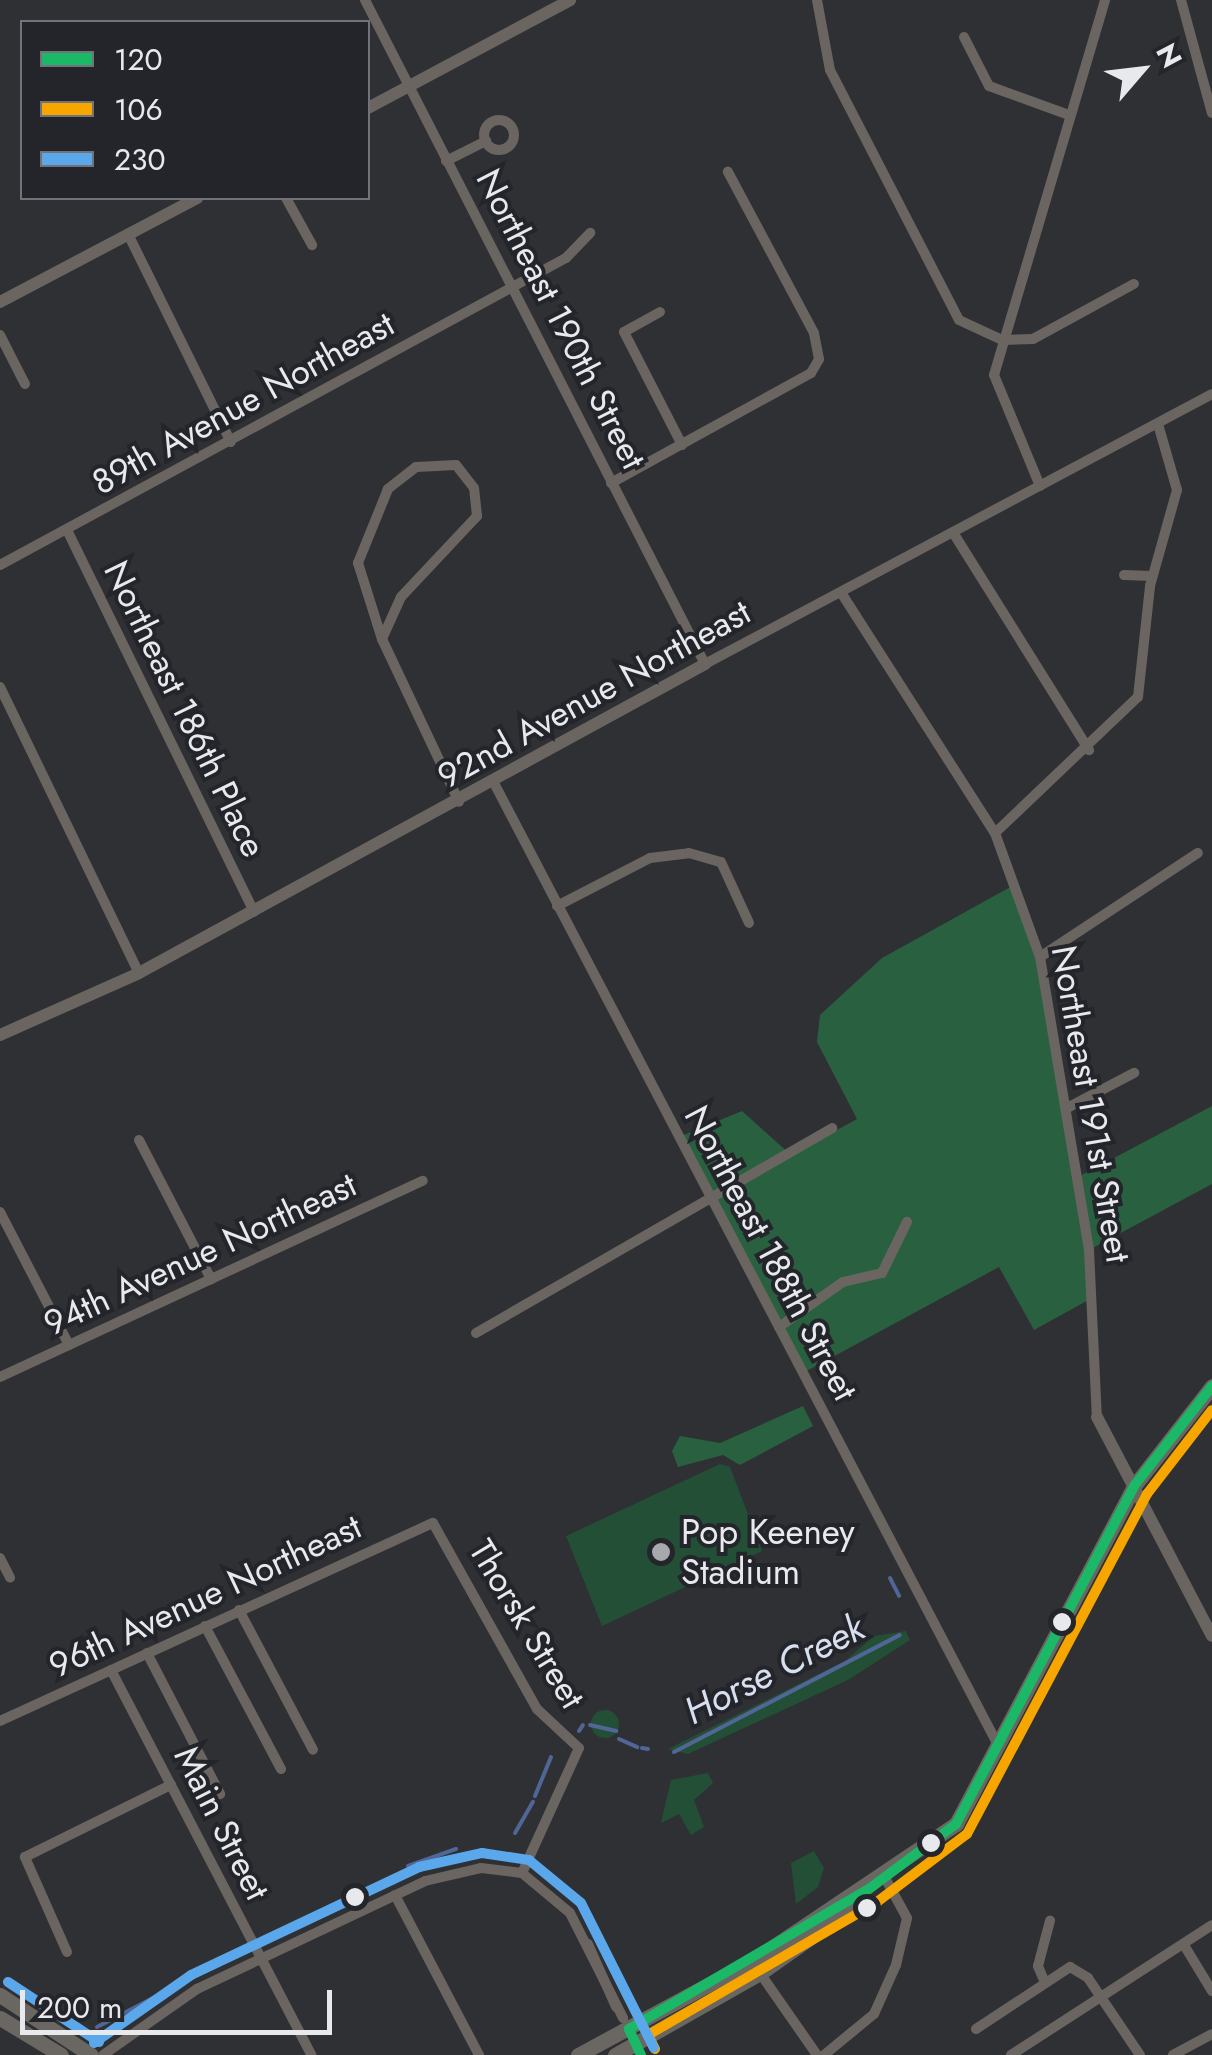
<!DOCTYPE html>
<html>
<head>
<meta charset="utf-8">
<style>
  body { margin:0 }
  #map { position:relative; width:1212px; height:2055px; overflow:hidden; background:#2f3033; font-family:Jost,sans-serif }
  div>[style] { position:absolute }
  .green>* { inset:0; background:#234f36 }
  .round { border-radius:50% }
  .forest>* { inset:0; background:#296040 }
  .stream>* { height:4px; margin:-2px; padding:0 2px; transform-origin:2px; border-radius:2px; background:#506696 }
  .minor>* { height:10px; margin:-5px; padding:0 5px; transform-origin:5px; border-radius:5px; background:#6a6560 }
  .minor>.ring { margin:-5px; padding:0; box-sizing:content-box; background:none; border:10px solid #6a6560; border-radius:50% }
  .tertiary>* { height:12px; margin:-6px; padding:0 6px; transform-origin:6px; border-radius:6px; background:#6a6560 }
  .primary>* { height:15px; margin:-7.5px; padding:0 7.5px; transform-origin:7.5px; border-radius:7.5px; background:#6a6661 }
  .bus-1>* { height:10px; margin:-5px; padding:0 5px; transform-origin:5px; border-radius:5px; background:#1ab867 }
  .bus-2>* { height:10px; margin:-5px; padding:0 5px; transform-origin:5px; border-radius:5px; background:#f7a600 }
  .bus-3>* { height:10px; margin:-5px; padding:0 5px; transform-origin:5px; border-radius:5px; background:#5aa8eb }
  .dots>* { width:28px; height:28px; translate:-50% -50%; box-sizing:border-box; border:5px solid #23252b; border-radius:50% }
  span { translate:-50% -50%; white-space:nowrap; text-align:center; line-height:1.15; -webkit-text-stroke:8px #23252b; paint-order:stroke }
  .street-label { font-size:35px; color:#e7e9ed }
  .poi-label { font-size:35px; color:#e7e9ed }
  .left { translate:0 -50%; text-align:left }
  .water-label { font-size:38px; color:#d8e0f0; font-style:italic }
  .legend { position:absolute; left:20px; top:20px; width:350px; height:180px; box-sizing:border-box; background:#23252b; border:2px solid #717379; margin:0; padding:12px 18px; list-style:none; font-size:30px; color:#e7e9ed }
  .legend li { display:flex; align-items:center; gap:20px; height:50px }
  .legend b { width:50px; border:2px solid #717379 }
  .north { position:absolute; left:1092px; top:20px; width:100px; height:100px; -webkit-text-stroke:8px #23252b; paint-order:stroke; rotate:62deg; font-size:28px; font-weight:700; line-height:40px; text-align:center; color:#e7e9ed }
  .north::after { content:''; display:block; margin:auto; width:35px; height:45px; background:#e7e9ed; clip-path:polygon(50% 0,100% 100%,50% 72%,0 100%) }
  .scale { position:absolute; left:20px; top:1990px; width:312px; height:45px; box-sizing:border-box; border:5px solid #e7e9ed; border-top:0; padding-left:12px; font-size:30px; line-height:35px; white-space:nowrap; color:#e7e9ed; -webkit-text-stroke:8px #23252b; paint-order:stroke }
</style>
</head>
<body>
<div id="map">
  <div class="green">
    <i style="clip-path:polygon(720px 1464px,730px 1467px,762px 1551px,602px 1626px,566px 1536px)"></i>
    <i style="clip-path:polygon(906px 1631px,910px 1640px,848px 1680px,688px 1754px,668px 1749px,845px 1661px,874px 1636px)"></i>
    <i class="round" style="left:591px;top:1710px;width:28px;height:28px"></i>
    <i style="clip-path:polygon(708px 1773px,713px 1783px,694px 1800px,704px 1827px,691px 1835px,679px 1814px,661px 1823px,671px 1780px)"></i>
    <i style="clip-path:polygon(814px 1851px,824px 1868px,818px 1887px,796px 1904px,791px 1863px)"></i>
  </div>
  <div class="forest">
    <i style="clip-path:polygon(1014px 885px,1040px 957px,1080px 1176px,1212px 1106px,1212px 1184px,1089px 1250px,1092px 1298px,1034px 1330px,999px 1267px,803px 1373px,679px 1137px,742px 1111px,791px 1155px,857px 1119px,817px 1042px,820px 1015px,882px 958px)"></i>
    <i style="clip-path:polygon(803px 1406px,813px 1426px,740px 1465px,723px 1455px,678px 1467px,672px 1451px,680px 1436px,720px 1443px)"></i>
  </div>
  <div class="stream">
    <i style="left:890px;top:1578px;width:20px;rotate:63deg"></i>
    <i style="left:590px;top:1725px;width:27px;rotate:13deg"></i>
    <i style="left:579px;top:1731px;width:7px;rotate:-56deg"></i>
    <i style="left:619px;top:1739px;width:20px;rotate:24deg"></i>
    <i style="left:642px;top:1748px;width:6px;rotate:9deg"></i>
    <i style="left:674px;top:1752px;width:254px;rotate:-27.4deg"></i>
    <i style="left:535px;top:1796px;width:42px;rotate:-67.7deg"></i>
    <i style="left:515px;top:1833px;width:36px;rotate:-60deg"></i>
    <i style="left:408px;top:1866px;width:51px;rotate:-19.5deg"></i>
    <i style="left:325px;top:1910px;width:45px;rotate:-26.6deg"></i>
    <i style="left:275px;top:1933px;width:48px;rotate:-23.4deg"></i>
    <i style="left:97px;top:2027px;width:145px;rotate:-27.4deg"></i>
  </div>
  <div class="minor">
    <i style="left:365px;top:0;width:746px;rotate:62.89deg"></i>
    <i style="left:705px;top:664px;width:574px;rotate:-28.04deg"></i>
    <i style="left:817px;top:0;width:71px;rotate:79.5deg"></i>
    <i style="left:830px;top:70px;width:281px;rotate:62.7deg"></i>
    <i style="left:959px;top:320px;width:47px;rotate:24.9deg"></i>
    <i style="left:1002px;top:340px;width:31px;rotate:-2deg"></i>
    <i style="left:1033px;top:339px;width:115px;rotate:-28.6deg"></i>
    <i style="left:1181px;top:0;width:117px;rotate:74.7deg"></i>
    <i style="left:964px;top:37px;width:55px;rotate:63deg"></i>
    <i style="left:989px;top:86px;width:85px;rotate:19.9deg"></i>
    <i class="ring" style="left:484px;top:120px;width:20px;height:20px"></i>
    <i style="left:446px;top:161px;width:45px;rotate:-26.6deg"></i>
    <i style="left:286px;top:198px;width:54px;rotate:61deg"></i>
    <i style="left:128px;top:234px;width:232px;rotate:63.7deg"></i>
    <i style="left:660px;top:312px;width:41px;rotate:150.9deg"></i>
    <i style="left:624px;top:332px;width:127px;rotate:62.8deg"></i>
    <i style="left:0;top:335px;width:55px;rotate:63deg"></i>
    <i style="left:611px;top:483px;width:228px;rotate:-28.8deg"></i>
    <i style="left:811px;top:373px;width:16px;rotate:-60deg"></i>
    <i style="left:819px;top:359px;width:26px;rotate:-101deg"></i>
    <i style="left:814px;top:333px;width:183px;rotate:-118.1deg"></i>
    <i style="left:1040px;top:486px;width:120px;rotate:-112.5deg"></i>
    <i style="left:994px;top:375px;width:391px;rotate:-73.5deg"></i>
    <i style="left:67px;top:530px;width:425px;rotate:63.9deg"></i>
    <i style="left:954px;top:534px;width:255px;rotate:58deg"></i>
    <i style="left:0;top:565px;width:644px;rotate:-28.48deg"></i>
    <i style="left:566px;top:258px;width:35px;rotate:-46deg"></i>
    <i style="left:1124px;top:575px;width:28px;rotate:2deg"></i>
    <i style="left:842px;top:594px;width:284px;rotate:57.4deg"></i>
    <i style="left:995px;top:833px;width:132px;rotate:70.1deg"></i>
    <i style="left:1040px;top:957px;width:297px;rotate:80.5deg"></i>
    <i style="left:1089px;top:1250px;width:167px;rotate:87.3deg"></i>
    <i style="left:382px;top:639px;width:46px;rotate:-65.7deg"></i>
    <i style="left:401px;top:597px;width:111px;rotate:-46.8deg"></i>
    <i style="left:477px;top:516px;width:28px;rotate:-96deg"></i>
    <i style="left:474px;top:488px;width:29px;rotate:-128deg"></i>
    <i style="left:456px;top:465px;width:40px;rotate:177.1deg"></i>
    <i style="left:416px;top:467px;width:36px;rotate:142deg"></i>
    <i style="left:388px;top:489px;width:80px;rotate:112.1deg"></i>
    <i style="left:358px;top:563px;width:80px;rotate:72.5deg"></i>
    <i style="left:382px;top:639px;width:180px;rotate:64.7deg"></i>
    <i style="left:0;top:687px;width:318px;rotate:64.1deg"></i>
    <i style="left:494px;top:783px;width:1088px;rotate:62.35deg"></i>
    <i style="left:995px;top:833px;width:197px;rotate:-43.6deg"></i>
    <i style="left:1138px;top:697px;width:112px;rotate:-83.8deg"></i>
    <i style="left:1150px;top:586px;width:100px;rotate:-74.3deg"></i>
    <i style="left:1177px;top:490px;width:69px;rotate:-106.1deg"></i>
    <i style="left:557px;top:906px;width:105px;rotate:-27.3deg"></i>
    <i style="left:650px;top:858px;width:39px;rotate:-7deg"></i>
    <i style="left:689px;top:853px;width:33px;rotate:16deg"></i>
    <i style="left:721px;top:862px;width:67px;rotate:65.3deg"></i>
    <i style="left:1040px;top:957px;width:189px;rotate:-33.4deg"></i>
    <i style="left:1067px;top:1108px;width:76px;rotate:-27.6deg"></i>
    <i style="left:139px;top:1140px;width:157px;rotate:62.6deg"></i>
    <i style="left:0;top:1212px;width:150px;rotate:62.6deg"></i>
    <i style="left:779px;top:1327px;width:78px;rotate:-35.1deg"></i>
    <i style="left:843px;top:1282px;width:40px;rotate:-13deg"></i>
    <i style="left:882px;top:1273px;width:57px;rotate:-63.9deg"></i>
    <i style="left:476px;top:1333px;width:411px;rotate:-29.9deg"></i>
    <i style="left:0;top:1377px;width:466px;rotate:-24.9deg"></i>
    <i style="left:0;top:1558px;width:22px;rotate:63deg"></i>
    <i style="left:239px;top:1610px;width:158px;rotate:62.1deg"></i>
    <i style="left:205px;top:1626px;width:162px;rotate:62deg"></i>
    <i style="left:147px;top:1653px;width:159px;rotate:62.6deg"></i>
    <i style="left:111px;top:1670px;width:434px;rotate:62.5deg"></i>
    <i style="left:0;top:1721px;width:476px;rotate:-24.6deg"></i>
    <i style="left:433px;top:1523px;width:213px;rotate:60.8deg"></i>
    <i style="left:537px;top:1709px;width:57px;rotate:42.9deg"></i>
    <i style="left:579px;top:1748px;width:137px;rotate:114.5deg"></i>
    <i style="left:395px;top:1895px;width:181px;rotate:62.3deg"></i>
    <i style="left:588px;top:1944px;width:69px;rotate:66deg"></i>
    <i style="left:1184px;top:1945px;width:54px;rotate:58.7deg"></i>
    <i style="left:67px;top:1952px;width:104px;rotate:-113.9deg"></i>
    <i style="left:25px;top:1857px;width:163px;rotate:-26.3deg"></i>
    <i style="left:760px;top:1973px;width:100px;rotate:55.2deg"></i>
    <i style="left:1043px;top:1978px;width:13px;rotate:-113deg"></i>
    <i style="left:1038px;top:1966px;width:47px;rotate:-75.1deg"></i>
    <i style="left:976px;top:2029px;width:113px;rotate:-33.4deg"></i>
    <i style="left:1070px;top:1967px;width:21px;rotate:31deg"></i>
    <i style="left:1088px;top:1978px;width:93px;rotate:56deg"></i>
    <i style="left:103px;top:2055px;width:115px;rotate:-35.1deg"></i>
    <i style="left:197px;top:1989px;width:252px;rotate:-25.3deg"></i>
    <i style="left:425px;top:1881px;width:57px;rotate:-13.1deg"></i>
    <i style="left:481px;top:1868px;width:41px;rotate:7deg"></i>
    <i style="left:522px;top:1873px;width:62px;rotate:39.8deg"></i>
    <i style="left:570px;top:1913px;width:118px;rotate:63.2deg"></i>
    <i style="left:824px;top:2055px;width:65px;rotate:-39.4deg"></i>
    <i style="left:874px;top:2014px;width:54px;rotate:-65.8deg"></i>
    <i style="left:896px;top:1965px;width:48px;rotate:-76.8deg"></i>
    <i style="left:907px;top:1918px;width:46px;rotate:-118.8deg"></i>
    <i style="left:1011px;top:2055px;width:239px;rotate:-32.9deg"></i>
    <i style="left:1173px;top:2055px;width:44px;rotate:-28.3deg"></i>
  </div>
  <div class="tertiary">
    <i style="left:368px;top:108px;width:229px;rotate:-28.1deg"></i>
    <i style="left:0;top:302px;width:223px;rotate:-27.8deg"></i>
    <i style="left:0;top:1035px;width:152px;rotate:-24deg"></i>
    <i style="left:139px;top:973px;width:645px;rotate:-28.63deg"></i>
    <i style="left:1097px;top:1417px;width:247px;rotate:62.3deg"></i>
  </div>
  <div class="primary">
    <i style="left:0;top:1995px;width:109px;rotate:33.4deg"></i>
    <i style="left:0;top:2018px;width:71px;rotate:31.2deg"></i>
    <i style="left:578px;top:2055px;width:198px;rotate:-28.4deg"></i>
    <i style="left:752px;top:1961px;width:246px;rotate:-33.9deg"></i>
    <i style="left:956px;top:1824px;width:382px;rotate:-62.2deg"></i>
    <i style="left:1134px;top:1486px;width:127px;rotate:-52deg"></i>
    <i style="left:615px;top:2055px;width:167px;rotate:-29.5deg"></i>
    <i style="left:760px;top:1973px;width:113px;rotate:-35.2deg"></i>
  </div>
  <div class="bus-1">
    <i style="left:641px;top:2055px;width:29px;rotate:-115deg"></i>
    <i style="left:629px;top:2029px;width:278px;rotate:-30.3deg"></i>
    <i style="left:869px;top:1889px;width:109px;rotate:-36.8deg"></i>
    <i style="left:956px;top:1824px;width:382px;rotate:-62.2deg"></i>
    <i style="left:1134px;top:1486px;width:127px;rotate:-52deg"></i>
  </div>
  <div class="bus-2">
    <i style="left:655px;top:2049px;width:16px;rotate:-117deg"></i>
    <i style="left:648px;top:2035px;width:265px;rotate:-30.1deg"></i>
    <i style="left:877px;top:1902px;width:113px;rotate:-37.1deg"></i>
    <i style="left:967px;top:1834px;width:385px;rotate:-62.1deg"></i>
    <i style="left:1147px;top:1494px;width:106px;rotate:-52.3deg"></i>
  </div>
  <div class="bus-3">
    <i style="left:8px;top:1982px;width:109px;rotate:33.4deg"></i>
    <i style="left:94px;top:2043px;width:118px;rotate:-35deg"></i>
    <i style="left:191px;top:1975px;width:252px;rotate:-25.3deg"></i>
    <i style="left:419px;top:1867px;width:65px;rotate:-12.5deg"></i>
    <i style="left:482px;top:1853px;width:48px;rotate:8.5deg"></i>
    <i style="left:529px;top:1860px;width:67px;rotate:39.6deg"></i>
    <i style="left:581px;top:1903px;width:162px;rotate:63.3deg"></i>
  </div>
  <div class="dots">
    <i style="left:661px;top:1552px;background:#a7a8ac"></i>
    <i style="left:1062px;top:1622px;background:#e7e9ed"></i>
    <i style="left:931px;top:1843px;background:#e7e9ed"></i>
    <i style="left:355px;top:1897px;background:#e7e9ed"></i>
    <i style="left:867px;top:1908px;background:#e7e9ed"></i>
  </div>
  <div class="street-label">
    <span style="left:561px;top:319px;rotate:63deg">Northeast 190th Street</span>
    <span style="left:243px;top:403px;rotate:-29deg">89th Avenue Northeast</span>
    <span style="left:594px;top:694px;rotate:-29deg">92nd Avenue Northeast</span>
    <span style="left:185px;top:709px;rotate:64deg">Northeast 186th Place</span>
    <span style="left:1091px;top:1104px;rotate:80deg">Northeast 191st Street</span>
    <span style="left:771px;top:1253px;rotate:62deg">Northeast 188th Street</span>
    <span style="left:200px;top:1254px;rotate:-25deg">94th Avenue Northeast</span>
    <span style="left:205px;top:1596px;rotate:-25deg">96th Avenue Northeast</span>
    <span style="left:527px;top:1624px;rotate:59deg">Thorsk Street</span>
    <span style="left:222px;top:1823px;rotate:63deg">Main Street</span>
  </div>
  <div class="poi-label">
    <span class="left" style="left:681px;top:1552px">Pop Keeney<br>Stadium</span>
  </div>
  <div class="water-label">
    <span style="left:774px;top:1669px;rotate:-27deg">Horse Creek</span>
  </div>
  <ul class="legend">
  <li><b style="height:12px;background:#1ab867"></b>120</li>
  <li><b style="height:12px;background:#f7a600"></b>106</li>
  <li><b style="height:12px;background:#5aa8eb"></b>230</li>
  </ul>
  <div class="north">N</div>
  <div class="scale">200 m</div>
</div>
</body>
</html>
